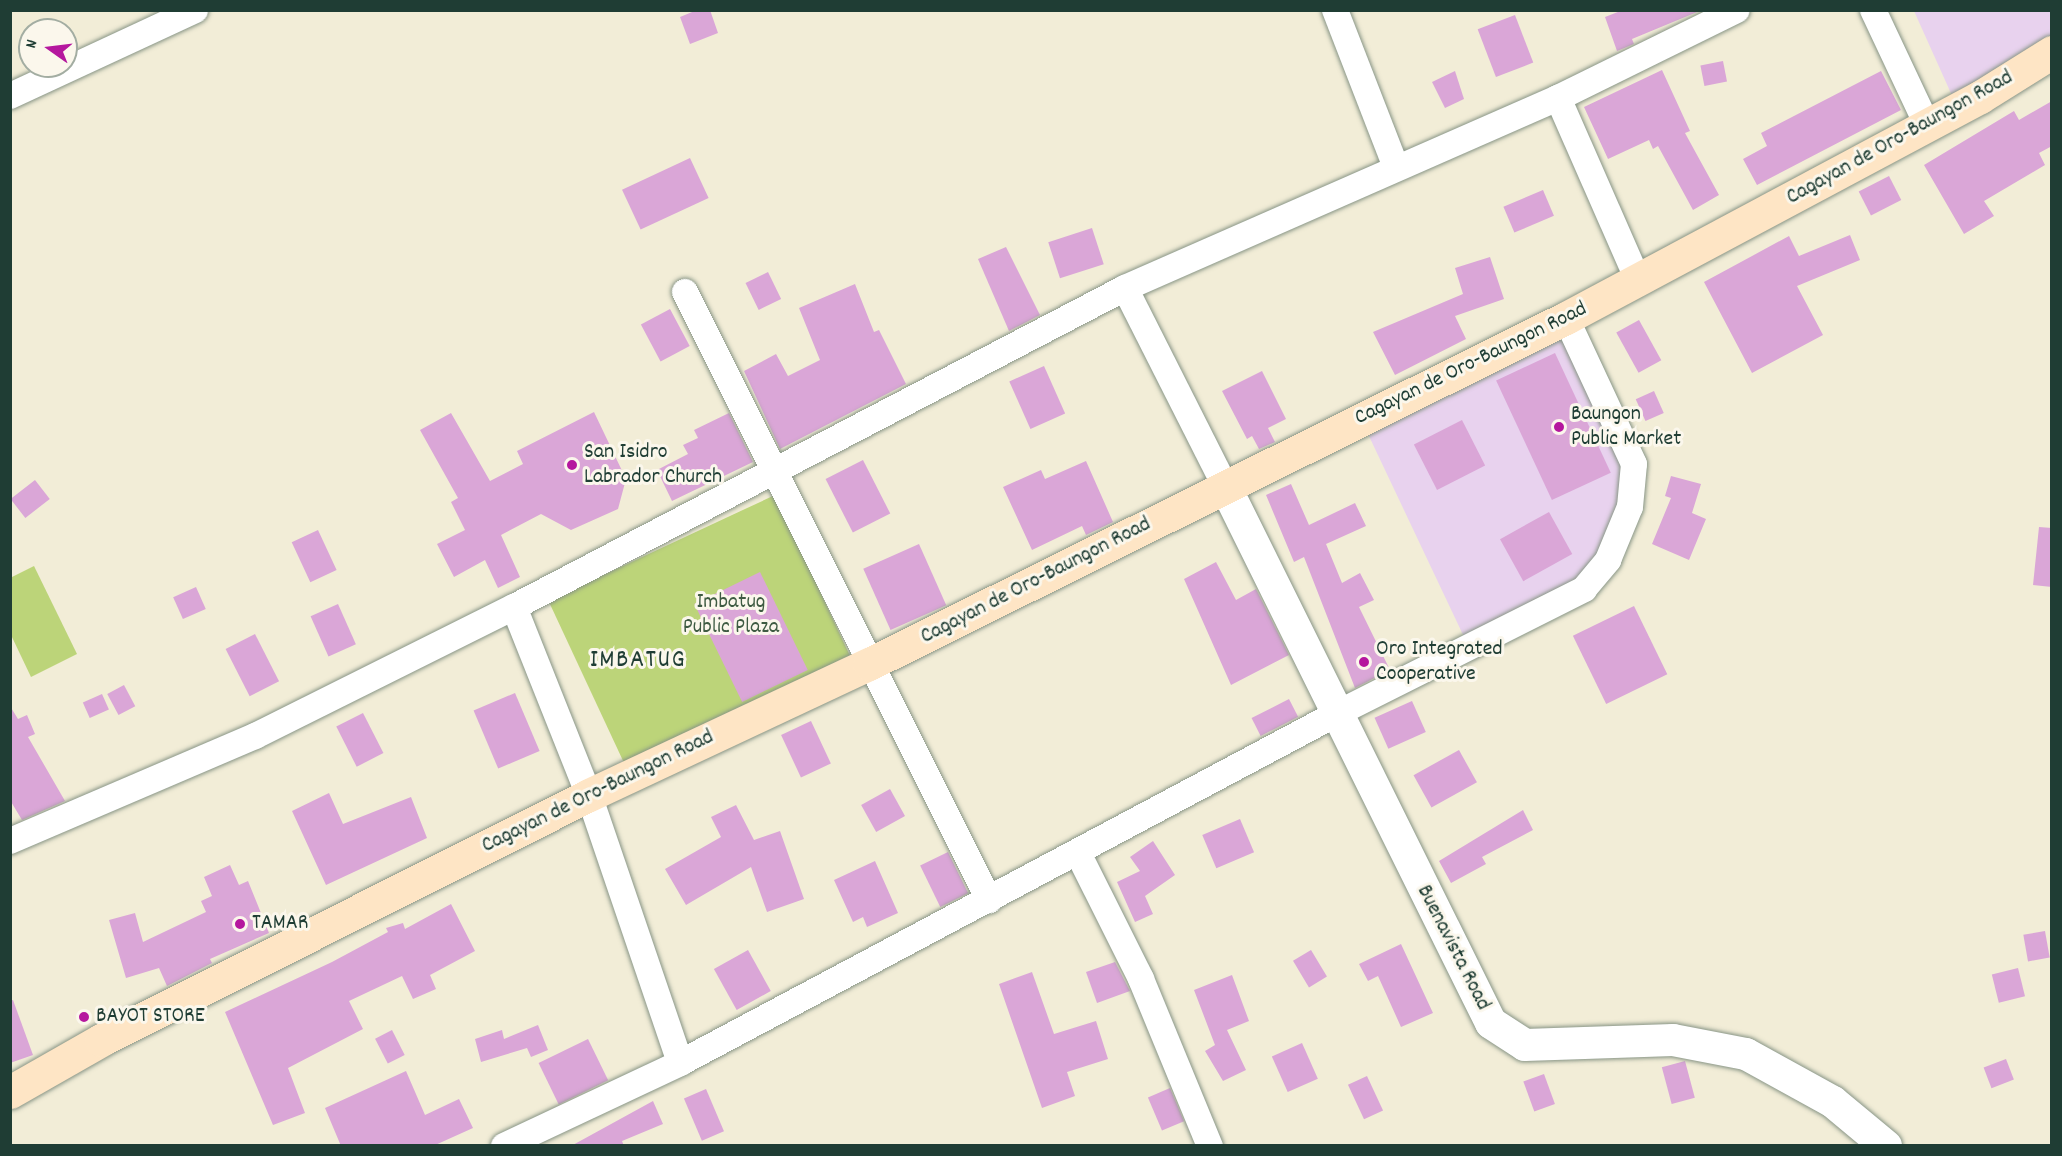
<!DOCTYPE html>
<html>
<head>
<meta charset="utf-8">
<style>
  body { margin:0 }
  #map { position:relative; width:2062px; height:1156px; overflow:hidden; background:#f2edd7; font-family:Dekko,sans-serif }
  div>[style] { position:absolute }
  .built>* { inset:0; background:#e8d2ee }
  .green>* { inset:0; background:#bcd479; transform-origin:0 0 }
  .building>* { inset:0; background:#daa6d7; transform-origin:0 0 }
  .roads { filter:drop-shadow(0 0 2px #889586) drop-shadow(0 0 2px #889586) }
  .minor>* { height:26px; margin:-13px; padding:0 13px; transform-origin:13px; border-radius:13px; background:#fff }
  .tertiary>* { height:32px; margin:-16px; padding:0 16px; transform-origin:16px; border-radius:16px; background:#fff }
  .secondary>* { height:33px; margin:-16.5px; padding:0 16.5px; transform-origin:16.5px; border-radius:16.5px; background:#fee5c5 }
  .dots>* { width:16px; height:16px; translate:-50% -50%; box-sizing:border-box; border:3px solid #fbf7ec; border-radius:50% }
  span { translate:-50% -50%; white-space:nowrap; text-align:center; line-height:1.15; -webkit-text-stroke:6px #fbf7ec; paint-order:stroke }
  .street-label { font-size:22px; color:#1f3d34 }
  .poi-label { font-size:22px; color:#1f3d34 }
  .left { translate:0 -50%; text-align:left }
  .park-label { font-size:22px; color:#3e5b42 }
  .quarter-label { font-size:26px; color:#1f3d34; letter-spacing:1.5px }
  .frame { position:absolute; inset:0; border:12px solid #1f3d34; pointer-events:none }
  .north { position:absolute; left:18px; top:18px; width:60px; height:60px; box-sizing:border-box; background:#fbf7ec; border:2px solid #a3ada2; border-radius:50%; rotate:284deg; font-size:16px; font-weight:700; line-height:24px; text-align:center; color:#1f3d34 }
  .north::after { content:''; display:block; margin:auto; width:21px; height:27px; background:#b5179e; clip-path:polygon(50% 0,100% 100%,50% 72%,0 100%) }
</style>
</head>
<body>
<div id="map">
  <div class="built">
    <i style="clip-path:polygon(1914px 11px,2051px 11px,2051px 41px,1954px 100px)"></i>
    <i style="clip-path:polygon(1565px 337px,1623px 464px,1621px 508px,1604px 546px,1574px 583px,1465px 639px,1368px 434px)"></i>
  </div>
  <div class="green">
    <i style="left:775px;top:495px;width:179px;height:250px;rotate:65deg"></i>
    <i style="clip-path:polygon(34px 566px,77px 654px,31px 677px,11px 635px,10px 578px)"></i>
  </div>
  <div class="building">
    <i style="clip-path:polygon(697px 10px,710px 10px,718px 33px,690px 44px,680px 17px)"></i>
    <i style="clip-path:polygon(1623px 10px,1702px 10px,1632px 39px,1634px 44px,1617px 51px,1605px 17px)"></i>
    <i style="left:1515px;top:15px;width:51px;height:40px;rotate:69deg"></i>
    <i style="left:1723px;top:61px;width:21px;height:23px;rotate:79deg"></i>
    <i style="clip-path:polygon(1662px 70px,1690px 131px,1685px 133px,1719px 195px,1693px 210px,1658px 146px,1653px 149px,1649px 140px,1608px 159px,1584px 107px)"></i>
    <i style="clip-path:polygon(1455px 71px,1464px 99px,1445px 108px,1432px 82px)"></i>
    <i style="clip-path:polygon(1881px 71px,1901px 110px,1757px 185px,1743px 159px,1767px 146px,1761px 133px)"></i>
    <i style="clip-path:polygon(2052px 101px,2052px 146px,2039px 153px,2045px 165px,1984px 201px,1994px 216px,1964px 234px,1924px 165px,2014px 111px,2019px 120px)"></i>
    <i style="left:690px;top:158px;width:44px;height:75px;rotate:65deg"></i>
    <i style="left:1889px;top:176px;width:27px;height:34px;rotate:63deg"></i>
    <i style="left:1543px;top:190px;width:28px;height:43px;rotate:67deg"></i>
    <i style="left:1092px;top:228px;width:38px;height:46px;rotate:72deg"></i>
    <i style="clip-path:polygon(1850px 235px,1860px 260px,1797px 286px,1823px 335px,1752px 373px,1704px 282px,1789px 236px,1799px 256px)"></i>
    <i style="clip-path:polygon(1006px 247px,1040px 315px,1009px 331px,978px 259px)"></i>
    <i style="clip-path:polygon(1490px 257px,1504px 299px,1455px 316px,1466px 339px,1395px 375px,1373px 332px,1463px 294px,1455px 268px)"></i>
    <i style="left:768px;top:272px;width:30px;height:25px;rotate:64deg"></i>
    <i style="clip-path:polygon(855px 284px,874px 332px,879px 330px,906px 384px,780px 449px,744px 371px,776px 354px,788px 376px,820px 360px,799px 308px)"></i>
    <i style="left:670px;top:309px;width:42px;height:33px;rotate:62deg"></i>
    <i style="left:1639px;top:320px;width:46px;height:26px;rotate:61deg"></i>
    <i style="left:1555px;top:353px;width:132px;height:65px;rotate:65deg"></i>
    <i style="left:1044px;top:366px;width:52px;height:38px;rotate:66deg"></i>
    <i style="clip-path:polygon(1262px 371px,1286px 419px,1268px 428px,1275px 442px,1259px 449px,1252px 436px,1247px 439px,1222px 391px)"></i>
    <i style="left:1654px;top:391px;width:24px;height:20px;rotate:66deg"></i>
    <i style="clip-path:polygon(594px 412px,626px 479px,618px 509px,571px 530px,541px 514px,501px 535px,520px 577px,498px 588px,485px 560px,454px 577px,437px 544px,465px 530px,451px 502px,458px 498px,420px 430px,451px 413px,490px 481px,523px 464px,517px 451px)"></i>
    <i style="clip-path:polygon(729px 413px,753px 462px,672px 501px,657px 470px,688px 454px,683px 445px,698px 438px,694px 430px)"></i>
    <i style="left:1462px;top:420px;width:51px;height:54px;rotate:63deg"></i>
    <i style="left:863px;top:460px;width:60px;height:42px;rotate:63deg"></i>
    <i style="clip-path:polygon(1086px 461px,1113px 522px,1086px 535px,1082px 526px,1032px 550px,1003px 487px,1041px 470px,1045px 479px)"></i>
    <i style="clip-path:polygon(1671px 476px,1701px 484px,1692px 513px,1706px 519px,1689px 560px,1652px 544px,1671px 498px,1665px 496px)"></i>
    <i style="left:35px;top:480px;width:24px;height:31px;rotate:52deg"></i>
    <i style="clip-path:polygon(1291px 484px,1309px 525px,1355px 503px,1366px 526px,1326px 544px,1342px 583px,1360px 573px,1374px 600px,1359px 607px,1390px 670px,1355px 688px,1304px 557px,1294px 562px,1266px 495px)"></i>
    <i style="left:1549px;top:512px;width:48px;height:56px;rotate:61deg"></i>
    <i style="clip-path:polygon(2039px 527px,2052px 528px,2052px 587px,2033px 585px)"></i>
    <i style="left:318px;top:530px;width:44px;height:29px;rotate:65deg"></i>
    <i style="left:919px;top:544px;width:67px;height:61px;rotate:66deg"></i>
    <i style="clip-path:polygon(1216px 562px,1236px 600px,1256px 589px,1289px 655px,1231px 685px,1184px 579px)"></i>
    <i style="left:760px;top:572px;width:109px;height:73px;rotate:64deg"></i>
    <i style="left:196px;top:587px;width:24px;height:25px;rotate:66deg"></i>
    <i style="left:338px;top:604px;width:44px;height:30px;rotate:66deg"></i>
    <i style="left:1634px;top:606px;width:76px;height:68px;rotate:64deg"></i>
    <i style="left:255px;top:634px;width:53px;height:33px;rotate:63deg"></i>
    <i style="left:124px;top:685px;width:24px;height:19px;rotate:62deg"></i>
    <i style="left:515px;top:693px;width:63px;height:45px;rotate:67deg"></i>
    <i style="left:102px;top:694px;width:17px;height:21px;rotate:66deg"></i>
    <i style="left:1289px;top:699px;width:20px;height:42px;rotate:63deg"></i>
    <i style="left:1412px;top:701px;width:34px;height:41px;rotate:66deg"></i>
    <i style="clip-path:polygon(10px 706px,18px 719px,27px 715px,35px 734px,28px 737px,65px 801px,22px 820px,10px 800px)"></i>
    <i style="left:363px;top:713px;width:45px;height:30px;rotate:63deg"></i>
    <i style="left:811px;top:721px;width:47px;height:33px;rotate:65deg"></i>
    <i style="left:1459px;top:750px;width:37px;height:52px;rotate:61deg"></i>
    <i style="left:890px;top:789px;width:31px;height:33px;rotate:61deg"></i>
    <i style="clip-path:polygon(329px 793px,343px 824px,411px 797px,427px 838px,326px 885px,292px 811px)"></i>
    <i style="clip-path:polygon(736px 805px,754px 840px,780px 831px,804px 899px,767px 912px,751px 867px,686px 905px,665px 869px,721px 837px,711px 817px)"></i>
    <i style="clip-path:polygon(1523px 810px,1533px 830px,1482px 857px,1486px 864px,1451px 883px,1439px 861px)"></i>
    <i style="left:1240px;top:819px;width:36px;height:41px;rotate:67deg"></i>
    <i style="clip-path:polygon(1153px 841px,1175px 875px,1145px 896px,1153px 914px,1135px 922px,1117px 882px,1140px 871px,1130px 857px)"></i>
    <i style="left:948px;top:852px;width:46px;height:31px;rotate:64deg"></i>
    <i style="clip-path:polygon(875px 861px,898px 913px,867px 927px,863px 917px,853px 922px,834px 880px)"></i>
    <i style="clip-path:polygon(230px 865px,239px 885px,248px 881px,269px 933px,210px 959px,212px 963px,167px 986px,159px 968px,126px 978px,109px 920px,135px 913px,143px 942px,206px 912px,201px 901px,212px 896px,204px 877px)"></i>
    <i style="clip-path:polygon(451px 904px,475px 951px,430px 975px,436px 989px,413px 999px,402px 976px,349px 1001px,363px 1029px,288px 1068px,305px 1113px,273px 1125px,225px 1012px,332px 962px,388px 932px,386px 928px,403px 923px,405px 929px)"></i>
    <i style="left:2045px;top:931px;width:27px;height:22px;rotate:80deg"></i>
    <i style="clip-path:polygon(1401px 944px,1433px 1013px,1401px 1027px,1378px 976px,1368px 981px,1359px 964px)"></i>
    <i style="left:748px;top:950px;width:47px;height:39px;rotate:61deg"></i>
    <i style="left:1311px;top:950px;width:31px;height:21px;rotate:59deg"></i>
    <i style="clip-path:polygon(1115px 962px,1130px 991px,1097px 1003px,1086px 972px)"></i>
    <i style="left:2018px;top:968px;width:29px;height:27px;rotate:76deg"></i>
    <i style="clip-path:polygon(1032px 972px,1054px 1034px,1096px 1021px,1108px 1059px,1067px 1072px,1075px 1096px,1042px 1108px,999px 984px)"></i>
    <i style="clip-path:polygon(1232px 975px,1249px 1021px,1227px 1030px,1246px 1070px,1223px 1081px,1205px 1051px,1215px 1045px,1194px 990px)"></i>
    <i style="clip-path:polygon(13px 1000px,33px 1055px,10px 1063px,10px 1001px)"></i>
    <i style="clip-path:polygon(538px 1025px,548px 1050px,531px 1057px,527px 1048px,481px 1062px,475px 1039px,502px 1030px,504px 1039px)"></i>
    <i style="left:392px;top:1030px;width:28px;height:19px;rotate:63deg"></i>
    <i style="left:588px;top:1039px;width:46px;height:55px;rotate:64deg"></i>
    <i style="left:1302px;top:1043px;width:39px;height:33px;rotate:66deg"></i>
    <i style="left:2006px;top:1059px;width:22px;height:24px;rotate:69deg"></i>
    <i style="left:1685px;top:1061px;width:38px;height:24px;rotate:75deg"></i>
    <i style="clip-path:polygon(406px 1071px,425px 1115px,459px 1099px,473px 1128px,433px 1146px,341px 1146px,325px 1108px)"></i>
    <i style="left:1544px;top:1074px;width:32px;height:22px;rotate:70deg"></i>
    <i style="left:1367px;top:1076px;width:38px;height:21px;rotate:65deg"></i>
    <i style="left:1170px;top:1088px;width:36px;height:24px;rotate:67deg"></i>
    <i style="left:706px;top:1089px;width:46px;height:24px;rotate:67deg"></i>
    <i style="clip-path:polygon(653px 1101px,663px 1124px,622px 1141px,624px 1146px,571px 1146px)"></i>
  </div>
  <div class="roads">
    <div class="minor">
      <i style="left:1335px;top:10px;width:168px;rotate:68.8deg"></i>
      <i style="left:1873px;top:10px;width:127px;rotate:64.8deg"></i>
      <i style="left:10px;top:96px;width:204px;rotate:-24.9deg"></i>
      <i style="left:1558px;top:98px;width:199px;rotate:66.3deg"></i>
      <i style="left:1125px;top:288px;width:222px;rotate:63.2deg"></i>
      <i style="left:685px;top:292px;width:680px;rotate:63.43deg"></i>
      <i style="left:514px;top:607px;width:202px;rotate:68.3deg"></i>
      <i style="left:589px;top:795px;width:283px;rotate:71.2deg"></i>
      <i style="left:10px;top:841px;width:267px;rotate:-23.2deg"></i>
      <i style="left:255px;top:736px;width:289px;rotate:-26.5deg"></i>
      <i style="left:514px;top:607px;width:689px;rotate:-27.57deg"></i>
      <i style="left:1125px;top:288px;width:473px;rotate:-23.7deg"></i>
      <i style="left:1558px;top:98px;width:199px;rotate:-26.2deg"></i>
      <i style="left:1079px;top:855px;width:139px;rotate:63.4deg"></i>
      <i style="left:1141px;top:979px;width:181px;rotate:67.6deg"></i>
      <i style="left:504px;top:1146px;width:195px;rotate:-25.2deg"></i>
      <i style="left:680px;top:1063px;width:743px;rotate:-28.01deg"></i>
      <i style="left:1336px;top:714px;width:278px;rotate:-26.7deg"></i>
      <i style="left:1584px;top:589px;width:38px;rotate:-50deg"></i>
      <i style="left:1608px;top:560px;width:57px;rotate:-67.5deg"></i>
      <i style="left:1630px;top:507px;width:43px;rotate:-84.7deg"></i>
      <i style="left:1634px;top:464px;width:161px;rotate:-115deg"></i>
    </div>
    <div class="tertiary">
      <i style="left:1225px;top:486px;width:599px;rotate:63.65deg"></i>
      <i style="left:1491px;top:1023px;width:40px;rotate:32.9deg"></i>
      <i style="left:1525px;top:1045px;width:148px;rotate:-1.9deg"></i>
      <i style="left:1673px;top:1040px;width:74px;rotate:10.9deg"></i>
      <i style="left:1746px;top:1054px;width:99px;rotate:28.9deg"></i>
      <i style="left:1833px;top:1102px;width:69px;rotate:39.7deg"></i>
    </div>
    <div class="secondary">
      <i style="left:10px;top:1092px;width:105px;rotate:-29.7deg"></i>
      <i style="left:101px;top:1040px;width:546px;rotate:-26.66deg"></i>
      <i style="left:589px;top:795px;width:309px;rotate:-25.1deg"></i>
      <i style="left:869px;top:664px;width:778px;rotate:-26.4deg"></i>
      <i style="left:1566px;top:318px;width:469px;rotate:-28.1deg"></i>
      <i style="left:1980px;top:97px;width:85px;rotate:-32deg"></i>
    </div>
  </div>
  <div class="dots">
    <i style="left:1559px;top:427px;background:#b5179e"></i>
    <i style="left:572px;top:465px;background:#b5179e"></i>
    <i style="left:1364px;top:662px;background:#b5179e"></i>
    <i style="left:240px;top:924px;background:#b5179e"></i>
    <i style="left:84px;top:1017px;background:#b5179e"></i>
  </div>
  <div class="street-label">
    <span style="left:1900px;top:138px;rotate:-29deg">Cagayan de Oro-Baungon Road</span>
    <span style="left:1471px;top:364px;rotate:-26deg">Cagayan de Oro-Baungon Road</span>
    <span style="left:1036px;top:581px;rotate:-27deg">Cagayan de Oro-Baungon Road</span>
    <span style="left:598px;top:792px;rotate:-26deg">Cagayan de Oro-Baungon Road</span>
    <span style="left:1453px;top:948px;rotate:63deg">Buenavista Road</span>
  </div>
  <div class="poi-label">
    <span class="left" style="left:1571px;top:427px">Baungon<br>Public Market</span>
    <span class="left" style="left:584px;top:465px">San Isidro<br>Labrador Church</span>
    <span class="left" style="left:1376px;top:662px">Oro Integrated<br>Cooperative</span>
    <span class="left" style="left:252px;top:924px">TAMAR</span>
    <span class="left" style="left:96px;top:1017px">BAYOT STORE</span>
  </div>
  <div class="park-label">
    <span style="left:731px;top:615px">Imbatug<br>Public Plaza</span>
  </div>
  <div class="quarter-label">
    <span style="left:638px;top:661px">IMBATUG</span>
  </div>
  <div class="frame"></div>
  <div class="north">N</div>
</div>
</body>
</html>
